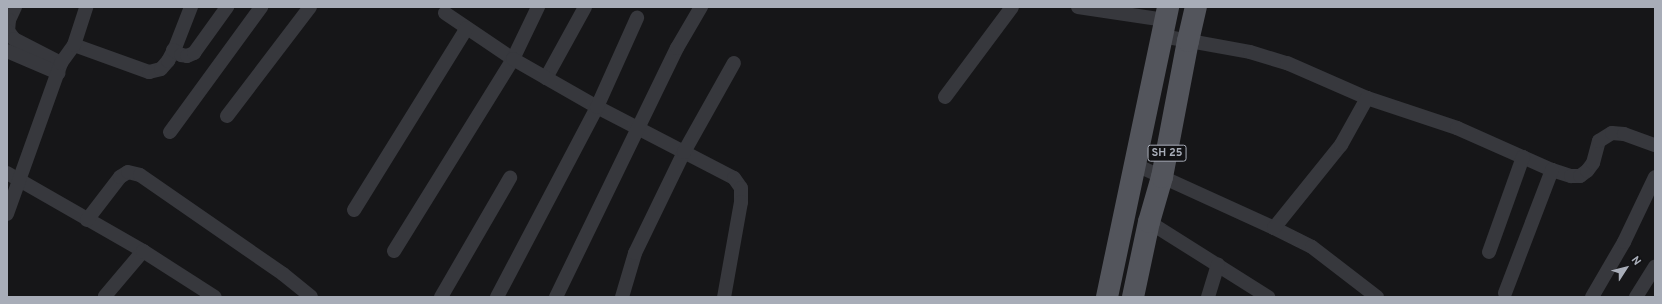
<!DOCTYPE html>
<html>
<head>
<meta charset="utf-8">
<style>
  body { margin:0 }
  #map { position:relative; width:1662px; height:304px; overflow:hidden; background:#161618; font-family:Overpass,sans-serif }
  div>[style] { position:absolute }
  .minor>* { height:14px; margin:-7px; padding:0 7px; transform-origin:7px; border-radius:7px; background:#37383d }
  .primary>* { height:22px; margin:-11px; padding:0 11px; transform-origin:11px; border-radius:11px; background:#53555c }
  span { translate:-50% -50%; white-space:nowrap; text-align:center; line-height:1.15; -webkit-text-stroke:3px #111113; paint-order:stroke }
  .shield-label span { padding:1px 3px; background:#111113; border:1px solid; border-radius:3px; -webkit-text-stroke-width:0 }
  .shield-label { font-size:11px; color:#a8adb8; font-weight:700 }
  .frame { position:absolute; inset:0; border:8px solid #a8adb8; pointer-events:none }
  .north { position:absolute; left:1606px; top:248px; width:40px; height:40px; -webkit-text-stroke:3px #111113; paint-order:stroke; rotate:54deg; font-size:11px; font-weight:700; line-height:16px; text-align:center; color:#a8adb8 }
  .north::after { content:''; display:block; margin:auto; width:14px; height:18px; background:#a8adb8; clip-path:polygon(50% 0,100% 100%,50% 72%,0 100%) }
</style>
</head>
<body>
<div id="map">
  <div class="minor">
    <i style="left:15px;top:7px;width:14px;rotate:115deg"></i>
    <i style="left:9px;top:20px;width:11px;rotate:95deg"></i>
    <i style="left:8px;top:31px;width:10px;rotate:53deg"></i>
    <i style="left:14px;top:39px;width:53px;rotate:27.1deg"></i>
    <i style="left:1078px;top:7px;width:88px;rotate:8.5deg"></i>
    <i style="left:445px;top:13px;width:82px;rotate:34.1deg"></i>
    <i style="left:513px;top:59px;width:58px;rotate:-64.3deg"></i>
    <i style="left:1162px;top:36px;width:89px;rotate:10.3deg"></i>
    <i style="left:1250px;top:52px;width:39px;rotate:17deg"></i>
    <i style="left:1287px;top:63px;width:87px;rotate:23.6deg"></i>
    <i style="left:1367px;top:98px;width:95px;rotate:18.4deg"></i>
    <i style="left:1457px;top:128px;width:104px;rotate:23.9deg"></i>
    <i style="left:1552px;top:170px;width:20px;rotate:18deg"></i>
    <i style="left:1571px;top:176px;width:9px"></i>
    <i style="left:1580px;top:176px;width:9px;rotate:-36deg"></i>
    <i style="left:1587px;top:171px;width:10px;rotate:-53deg"></i>
    <i style="left:1593px;top:163px;width:23px;rotate:-75deg"></i>
    <i style="left:1599px;top:141px;width:15px;rotate:-32deg"></i>
    <i style="left:1612px;top:133px;width:12px;rotate:5deg"></i>
    <i style="left:1624px;top:134px;width:33px;rotate:20deg"></i>
    <i style="left:74px;top:45px;width:80px;rotate:19.8deg"></i>
    <i style="left:149px;top:72px;width:12px;rotate:-14deg"></i>
    <i style="left:161px;top:69px;width:11px;rotate:-49deg"></i>
    <i style="left:168px;top:61px;width:15px;rotate:-62deg"></i>
    <i style="left:175px;top:48px;width:44px;rotate:-68.7deg"></i>
    <i style="left:173px;top:50px;width:9px;rotate:32deg"></i>
    <i style="left:181px;top:55px;width:6px;rotate:9deg"></i>
    <i style="left:187px;top:56px;width:8px;rotate:-23deg"></i>
    <i style="left:194px;top:53px;width:57px;rotate:-54.3deg"></i>
    <i style="left:7px;top:51px;width:56px;rotate:23.3deg"></i>
    <i style="left:546px;top:78px;width:81px;rotate:-61.2deg"></i>
    <i style="left:945px;top:97px;width:112px;rotate:-53.3deg"></i>
    <i style="left:227px;top:116px;width:137px;rotate:-52.7deg"></i>
    <i style="left:170px;top:132px;width:155px;rotate:-53.9deg"></i>
    <i style="left:1136px;top:165px;width:152px;rotate:24.5deg"></i>
    <i style="left:1274px;top:228px;width:42px;rotate:26.6deg"></i>
    <i style="left:1312px;top:247px;width:82px;rotate:37.6deg"></i>
    <i style="left:7px;top:173px;width:157px;rotate:29.8deg"></i>
    <i style="left:354px;top:210px;width:214px;rotate:-58.2deg"></i>
    <i style="left:7px;top:214px;width:160px;rotate:-70.3deg"></i>
    <i style="left:61px;top:63px;width:22px;rotate:-54deg"></i>
    <i style="left:74px;top:45px;width:40px;rotate:-72deg"></i>
    <i style="left:87px;top:220px;width:54px;rotate:-52.5deg"></i>
    <i style="left:120px;top:177px;width:9px;rotate:-32deg"></i>
    <i style="left:128px;top:172px;width:12px;rotate:14deg"></i>
    <i style="left:140px;top:175px;width:174px;rotate:34.7deg"></i>
    <i style="left:283px;top:274px;width:36px;rotate:39deg"></i>
    <i style="left:1149px;top:222px;width:141px;rotate:32.2deg"></i>
    <i style="left:1274px;top:228px;width:107px;rotate:-51.1deg"></i>
    <i style="left:1341px;top:145px;width:54px;rotate:-61deg"></i>
    <i style="left:394px;top:251px;width:226px;rotate:-58.2deg"></i>
    <i style="left:513px;top:59px;width:97px;rotate:29.7deg"></i>
    <i style="left:597px;top:107px;width:154px;rotate:27.4deg"></i>
    <i style="left:734px;top:178px;width:12px;rotate:55deg"></i>
    <i style="left:741px;top:188px;width:14px;rotate:90deg"></i>
    <i style="left:741px;top:202px;width:97px;rotate:100.1deg"></i>
    <i style="left:1489px;top:252px;width:101px;rotate:-70.3deg"></i>
    <i style="left:1505px;top:293px;width:132px;rotate:-69.1deg"></i>
    <i style="left:105px;top:296px;width:59px;rotate:-49.8deg"></i>
    <i style="left:143px;top:251px;width:85px;rotate:32.6deg"></i>
    <i style="left:441px;top:297px;width:138px;rotate:-59.9deg"></i>
    <i style="left:497px;top:297px;width:215px;rotate:-62.2deg"></i>
    <i style="left:597px;top:107px;width:98px;rotate:-65.8deg"></i>
    <i style="left:556px;top:297px;width:277px;rotate:-64.1deg"></i>
    <i style="left:677px;top:48px;width:48px;rotate:-59.7deg"></i>
    <i style="left:622px;top:297px;width:46px;rotate:-73.5deg"></i>
    <i style="left:635px;top:253px;width:112px;rotate:-64.1deg"></i>
    <i style="left:684px;top:152px;width:102px;rotate:-60.7deg"></i>
    <i style="left:1208px;top:297px;width:34px;rotate:-73deg"></i>
    <i style="left:1592px;top:297px;width:64px;rotate:-59.8deg"></i>
    <i style="left:1624px;top:242px;width:72px;rotate:-64.5deg"></i>
    <i style="left:1636px;top:297px;width:36px;rotate:-58deg"></i>
  </div>
  <div class="primary">
    <i style="left:1107px;top:297px;width:296px;rotate:-78.1deg"></i>
    <i style="left:1133px;top:297px;width:77px;rotate:-78deg"></i>
    <i style="left:1149px;top:222px;width:47px;rotate:-73.9deg"></i>
    <i style="left:1162px;top:177px;width:138px;rotate:-79.2deg"></i>
    <i style="left:1188px;top:41px;width:35px;rotate:-77deg"></i>
  </div>
  <div class="shield-label">
    <span style="left:1167px;top:153px">SH 25</span>
  </div>
  <div class="frame"></div>
  <div class="north">N</div>
</div>
</body>
</html>
